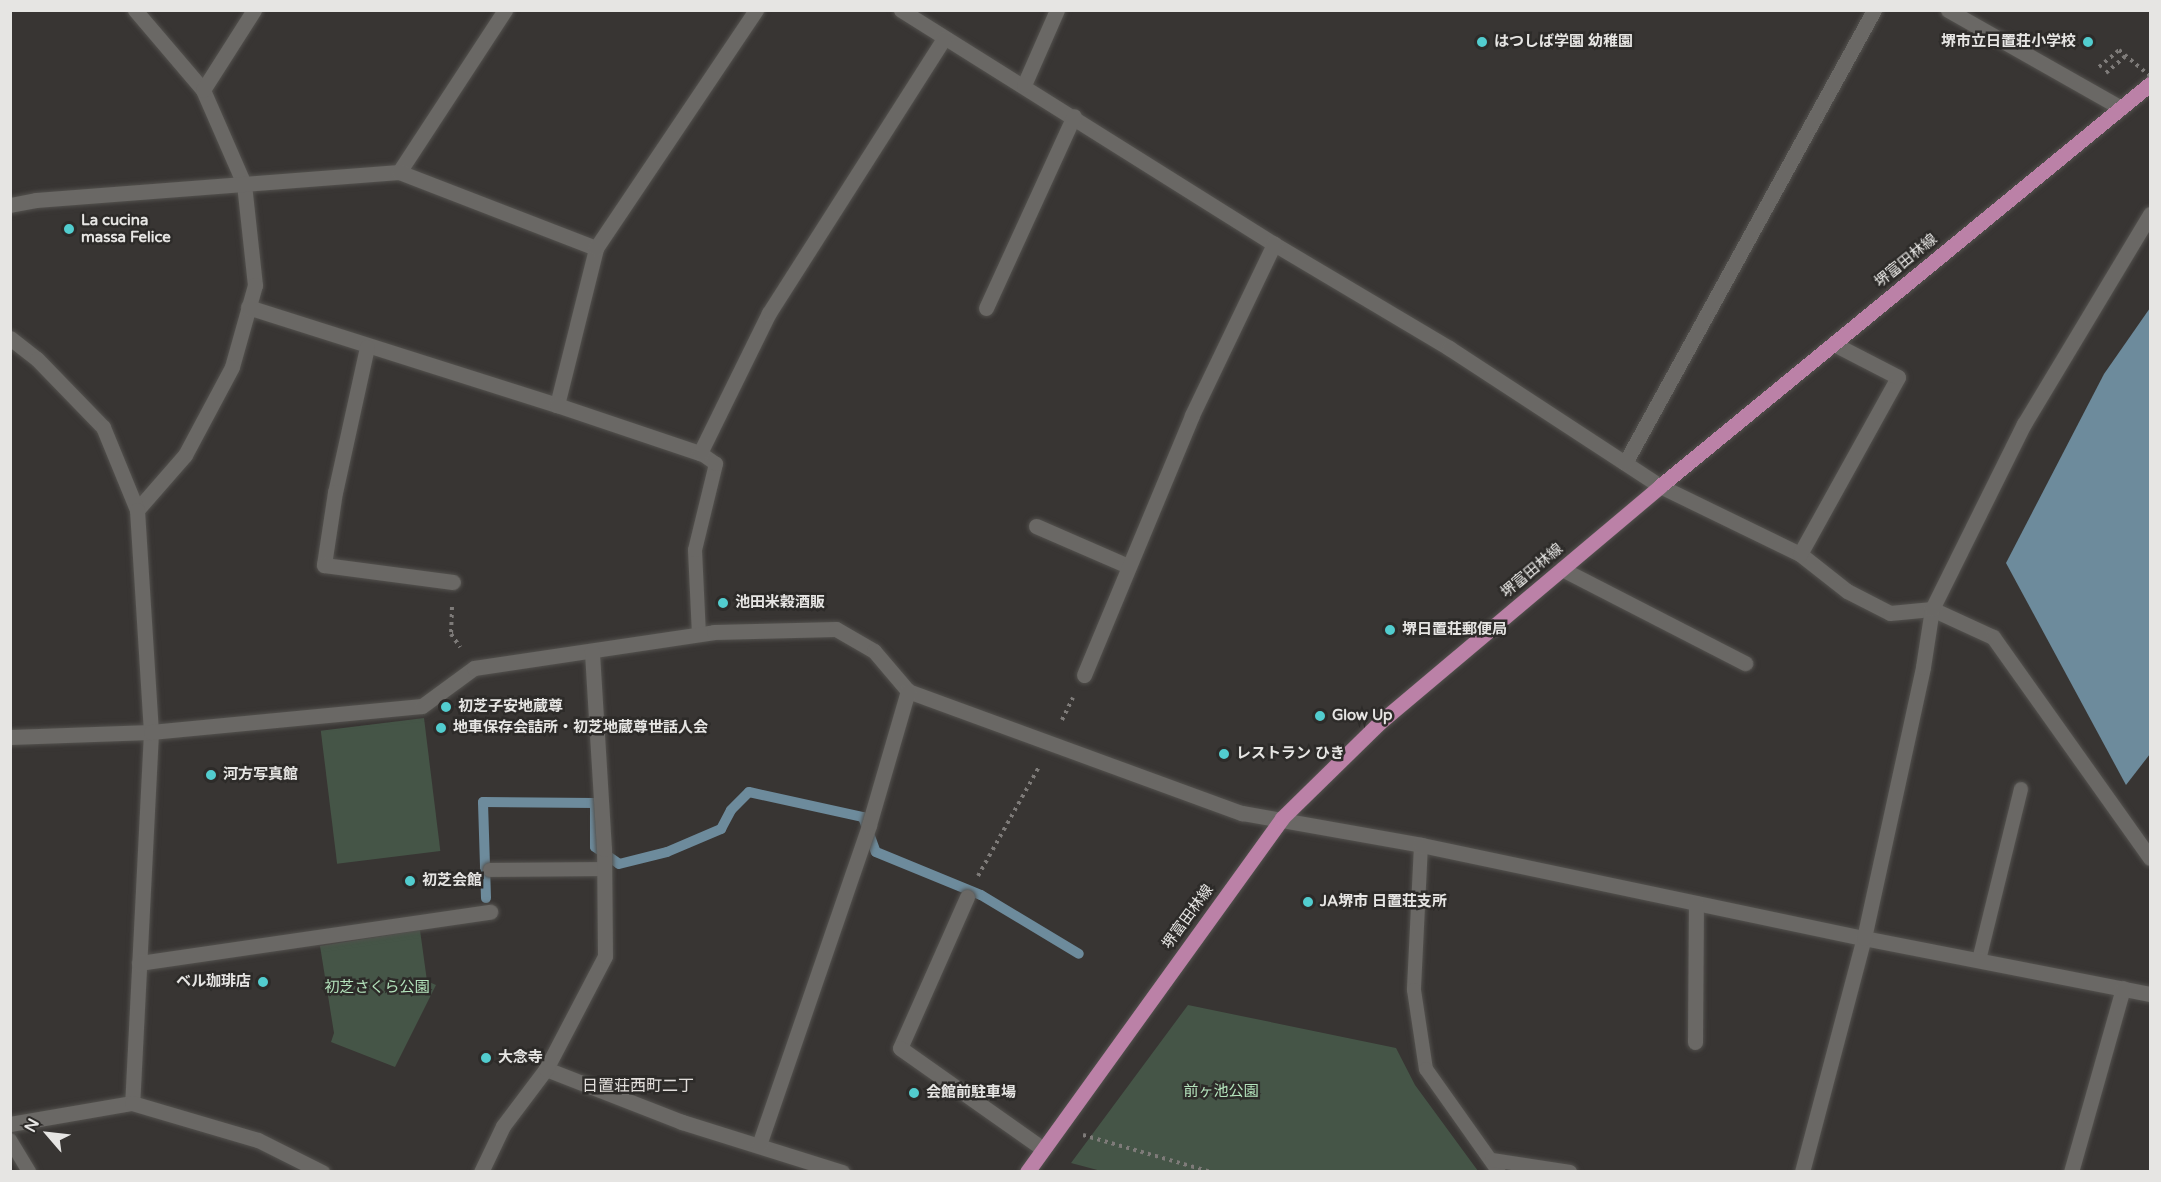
<!DOCTYPE html>
<html>
<head>
<meta charset="utf-8">
<style>
  body { margin:0 }
  #map { position:relative; width:2161px; height:1182px; overflow:hidden; background:#383533; font-family:"Varela Round","Noto Sans JP",sans-serif }
  div>[style] { position:absolute }
  .green>* { inset:0; background:#455547; transform-origin:0 0 }
  .water>* { inset:0; background:#6d8b9c }
  .stream>* { height:10px; margin:-5px; padding:0 5px; transform-origin:5px; border-radius:5px; background:#6d8b9c }
  .path>* { height:4px; margin-top:-2px; transform-origin:0; background:repeating-linear-gradient(90deg,#7e7b79 0 3px,transparent 0 7.5px) }
  .roads { filter:drop-shadow(0 0 2px #53514e) drop-shadow(0 0 2px #53514e) }
  .lane>* { height:14px; margin:-7px; padding:0 7px; transform-origin:7px; border-radius:7px; background:#6a6865 }
  .street>* { height:15px; margin:-7.5px; padding:0 7.5px; transform-origin:7.5px; border-radius:7.5px; background:#6a6865 }
  .primary>* { height:15px; margin:-7.5px; padding:0 7.5px; transform-origin:7.5px; border-radius:7.5px; background:#bb81a7 }
  .path-bridge>* { height:4px; margin-top:-2px; transform-origin:0; background:repeating-linear-gradient(90deg,#7e7b79 0 3px,transparent 0 7.5px) }
  .dots>* { width:16px; height:16px; translate:-50% -50%; box-sizing:border-box; border:3px solid #2d2b29; border-radius:50% }
  span { translate:-50% -50%; white-space:nowrap; text-align:center; line-height:1.15; -webkit-text-stroke:5px #2d2b29; paint-order:stroke }
  .poi-label { font-size:15px; color:#e6e5e3; font-weight:700 }
  .left { translate:0 -50%; text-align:left }
  .right { translate:-100% -50%; text-align:right }
  .street-label { font-size:15px; color:#e6e5e3 }
  .park-label { font-size:15px; color:#b4e3bc }
  .neighbourhood-label { font-size:16px; color:#e2dedb }
  .frame { position:absolute; inset:0; border:12px solid #e6e5e3; pointer-events:none }
  .north { position:absolute; left:18px; top:1104px; width:60px; height:60px; -webkit-text-stroke:4px #2d2b29; paint-order:stroke; rotate:298deg; font-size:16px; font-weight:700; line-height:24px; text-align:center; color:#e6e5e3 }
  .north::after { content:''; display:block; margin:auto; width:21px; height:27px; background:#e6e5e3; clip-path:polygon(50% 0,100% 100%,50% 72%,0 100%) }
</style>
</head>
<body>
<div id="map">
  <div class="green">
    <i style="left:424px;top:718px;width:134px;height:104px;rotate:83deg"></i>
    <i style="clip-path:polygon(420px 930px,427px 981px,436px 985px,395px 1067px,331px 1042px,334px 1033px,320px 946px)"></i>
    <i style="clip-path:polygon(1188px 1005px,1396px 1048px,1415px 1085px,1478px 1171px,1105px 1172px,1071px 1163px)"></i>
  </div>
  <div class="water">
    <i style="clip-path:polygon(2150px 308px,2150px 754px,2126px 785px,2006px 563px,2104px 374px)"></i>
  </div>
  <div class="stream">
    <i style="left:486px;top:898px;width:96px;rotate:-91.8deg"></i>
    <i style="left:483px;top:802px;width:112px;rotate:0.5deg"></i>
    <i style="left:595px;top:803px;width:44px;rotate:90deg"></i>
    <i style="left:595px;top:847px;width:29px;rotate:35deg"></i>
    <i style="left:619px;top:864px;width:49px;rotate:-14deg"></i>
    <i style="left:667px;top:852px;width:59px;rotate:-23.1deg"></i>
    <i style="left:721px;top:829px;width:21px;rotate:-62deg"></i>
    <i style="left:731px;top:810px;width:25px;rotate:-45deg"></i>
    <i style="left:749px;top:792px;width:117px;rotate:12.4deg"></i>
    <i style="left:863px;top:817px;width:37px;rotate:70deg"></i>
    <i style="left:876px;top:852px;width:113px;rotate:22.3deg"></i>
    <i style="left:981px;top:895px;width:114px;rotate:31deg"></i>
  </div>
  <div class="path">
    <i style="left:2099px;top:67px;width:26px;rotate:-40deg"></i>
    <i style="left:2106px;top:73px;width:28px;rotate:-41deg"></i>
    <i style="left:452px;top:607px;width:27px;rotate:92deg"></i>
    <i style="left:451px;top:634px;width:16px;rotate:55deg"></i>
    <i style="left:1062px;top:720px;width:25px;rotate:-64deg"></i>
    <i style="left:978px;top:876px;width:127px;rotate:-60.8deg"></i>
    <i style="left:1083px;top:1135px;width:133px;rotate:16.1deg"></i>
  </div>
  <div class="roads">
    <div class="lane">
      <i style="left:699px;top:635px;width:85px;rotate:-92.7deg"></i>
      <i style="left:695px;top:550px;width:89px;rotate:-76.3deg"></i>
      <i style="left:716px;top:464px;width:19px;rotate:-145deg"></i>
      <i style="left:1421px;top:845px;width:145px;rotate:92.8deg"></i>
      <i style="left:1414px;top:990px;width:80px;rotate:81.4deg"></i>
      <i style="left:1426px;top:1069px;width:126px;rotate:54.7deg"></i>
      <i style="left:490px;top:870px;width:114px;rotate:-0.5deg"></i>
      <i style="left:1979px;top:960px;width:176px;rotate:-76.2deg"></i>
      <i style="left:10px;top:1140px;width:37px;rotate:59deg"></i>
      <i style="left:1492px;top:1160px;width:79px;rotate:8.7deg"></i>
    </div>
    <div class="street">
      <i style="left:135px;top:10px;width:105px;rotate:49.6deg"></i>
      <i style="left:203px;top:90px;width:103px;rotate:66.4deg"></i>
      <i style="left:244px;top:184px;width:102px;rotate:83.8deg"></i>
      <i style="left:255px;top:285px;width:85px;rotate:105.7deg"></i>
      <i style="left:232px;top:367px;width:100px;rotate:118.1deg"></i>
      <i style="left:185px;top:455px;width:73px;rotate:131.1deg"></i>
      <i style="left:901px;top:10px;width:440px;rotate:32.1deg"></i>
      <i style="left:1274px;top:244px;width:204px;rotate:30.7deg"></i>
      <i style="left:1449px;top:348px;width:252px;rotate:33.2deg"></i>
      <i style="left:1660px;top:486px;width:156px;rotate:25.9deg"></i>
      <i style="left:1800px;top:554px;width:60px;rotate:38.2deg"></i>
      <i style="left:1847px;top:591px;width:48px;rotate:27.1deg"></i>
      <i style="left:1890px;top:613px;width:42px;rotate:-5.4deg"></i>
      <i style="left:1932px;top:609px;width:67px;rotate:24.7deg"></i>
      <i style="left:1993px;top:637px;width:271px;rotate:54.6deg"></i>
      <i style="left:1948px;top:10px;width:199px;rotate:29.5deg"></i>
      <i style="left:1024px;top:85px;width:82px;rotate:-66.3deg"></i>
      <i style="left:203px;top:90px;width:95px;rotate:-57.5deg"></i>
      <i style="left:399px;top:172px;width:194px;rotate:-56.8deg"></i>
      <i style="left:10px;top:205px;width:26px;rotate:-11deg"></i>
      <i style="left:36px;top:200px;width:364px;rotate:-4.4deg"></i>
      <i style="left:399px;top:172px;width:211px;rotate:21.1deg"></i>
      <i style="left:248px;top:307px;width:324px;rotate:17.6deg"></i>
      <i style="left:557px;top:405px;width:162px;rotate:-76deg"></i>
      <i style="left:596px;top:248px;width:287px;rotate:-56.1deg"></i>
      <i style="left:986px;top:308px;width:211px;rotate:-65.4deg"></i>
      <i style="left:10px;top:338px;width:34px;rotate:38deg"></i>
      <i style="left:37px;top:359px;width:95px;rotate:45.9deg"></i>
      <i style="left:103px;top:427px;width:90px;rotate:67.7deg"></i>
      <i style="left:137px;top:510px;width:222px;rotate:86.4deg"></i>
      <i style="left:151px;top:732px;width:371px;rotate:92.9deg"></i>
      <i style="left:367px;top:347px;width:148px;rotate:102.4deg"></i>
      <i style="left:335px;top:492px;width:74px;rotate:98.6deg"></i>
      <i style="left:324px;top:565px;width:130px;rotate:7.5deg"></i>
      <i style="left:557px;top:405px;width:151px;rotate:18.6deg"></i>
      <i style="left:700px;top:453px;width:156px;rotate:-63.8deg"></i>
      <i style="left:769px;top:313px;width:326px;rotate:-57.5deg"></i>
      <i style="left:1625px;top:463px;width:517px;rotate:-61.2deg"></i>
      <i style="left:1036px;top:526px;width:100px;rotate:23.5deg"></i>
      <i style="left:1800px;top:554px;width:202px;rotate:-61deg"></i>
      <i style="left:1898px;top:377px;width:72px;rotate:-152.7deg"></i>
      <i style="left:1562px;top:569px;width:206px;rotate:27.2deg"></i>
      <i style="left:1084px;top:675px;width:282px;rotate:-67.4deg"></i>
      <i style="left:1192px;top:415px;width:190px;rotate:-64.4deg"></i>
      <i style="left:10px;top:737px;width:141px;rotate:-2deg"></i>
      <i style="left:151px;top:732px;width:272px;rotate:-5.5deg"></i>
      <i style="left:422px;top:706px;width:64px;rotate:-36.2deg"></i>
      <i style="left:474px;top:668px;width:243px;rotate:-8.5deg"></i>
      <i style="left:714px;top:632px;width:122px;rotate:-1.4deg"></i>
      <i style="left:836px;top:629px;width:44px;rotate:30.1deg"></i>
      <i style="left:874px;top:651px;width:52px;rotate:49.6deg"></i>
      <i style="left:908px;top:691px;width:356px;rotate:20.1deg"></i>
      <i style="left:1242px;top:813px;width:182px;rotate:10.1deg"></i>
      <i style="left:1421px;top:845px;width:453px;rotate:11.9deg"></i>
      <i style="left:1864px;top:938px;width:291px;rotate:11.1deg"></i>
      <i style="left:967px;top:897px;width:165px;rotate:113.9deg"></i>
      <i style="left:900px;top:1048px;width:175px;rotate:35.2deg"></i>
      <i style="left:139px;top:963px;width:355px;rotate:-8.3deg"></i>
      <i style="left:1695px;top:1042px;width:139px;rotate:-89.6deg"></i>
      <i style="left:546px;top:1069px;width:146px;rotate:21.3deg"></i>
      <i style="left:682px;top:1122px;width:168px;rotate:17.4deg"></i>
      <i style="left:10px;top:1124px;width:124px;rotate:-9.8deg"></i>
      <i style="left:132px;top:1103px;width:131px;rotate:16.4deg"></i>
      <i style="left:258px;top:1140px;width:72px;rotate:26.6deg"></i>
      <i style="left:759px;top:1145px;width:338px;rotate:-71deg"></i>
      <i style="left:869px;top:825px;width:140px;rotate:-73.8deg"></i>
      <i style="left:481px;top:1172px;width:51px;rotate:-64.4deg"></i>
      <i style="left:503px;top:1126px;width:71px;rotate:-53deg"></i>
      <i style="left:546px;top:1069px;width:127px;rotate:-62.4deg"></i>
      <i style="left:605px;top:956px;width:107px;rotate:-90.5deg"></i>
      <i style="left:604px;top:849px;width:198px;rotate:-93.5deg"></i>
      <i style="left:1802px;top:1172px;width:242px;rotate:-75.2deg"></i>
      <i style="left:1864px;top:938px;width:277px;rotate:-77.7deg"></i>
      <i style="left:1923px;top:667px;width:59px;rotate:-81.2deg"></i>
      <i style="left:1932px;top:609px;width:207px;rotate:-63.6deg"></i>
      <i style="left:2024px;top:424px;width:245px;rotate:-59deg"></i>
      <i style="left:2071px;top:1172px;width:191px;rotate:-74.2deg"></i>
    </div>
    <div class="primary">
      <i style="left:1027px;top:1172px;width:436px;rotate:-54.2deg"></i>
      <i style="left:1282px;top:818px;width:136px;rotate:-44.4deg"></i>
      <i style="left:1379px;top:723px;width:368px;rotate:-40.1deg"></i>
      <i style="left:1660px;top:486px;width:634px;rotate:-39.37deg"></i>
    </div>
  </div>
  <div class="path-bridge">
    <i style="left:2119px;top:50px;width:40px;rotate:40deg"></i>
  </div>
  <div class="dots">
    <i style="left:1482px;top:42px;background:#52cdcf"></i>
    <i style="left:2088px;top:42px;background:#52cdcf"></i>
    <i style="left:69px;top:229px;background:#52cdcf"></i>
    <i style="left:723px;top:603px;background:#52cdcf"></i>
    <i style="left:1390px;top:630px;background:#52cdcf"></i>
    <i style="left:446px;top:707px;background:#52cdcf"></i>
    <i style="left:1320px;top:716px;background:#52cdcf"></i>
    <i style="left:441px;top:728px;background:#52cdcf"></i>
    <i style="left:1224px;top:754px;background:#52cdcf"></i>
    <i style="left:211px;top:775px;background:#52cdcf"></i>
    <i style="left:410px;top:881px;background:#52cdcf"></i>
    <i style="left:1308px;top:902px;background:#52cdcf"></i>
    <i style="left:263px;top:982px;background:#52cdcf"></i>
    <i style="left:486px;top:1058px;background:#52cdcf"></i>
    <i style="left:914px;top:1093px;background:#52cdcf"></i>
  </div>
  <div class="poi-label">
    <span class="left" style="left:1494px;top:42px">はつしば学園 幼稚園</span>
    <span class="right" style="left:2076px;top:42px">堺市立日置荘小学校</span>
    <span class="left" style="left:81px;top:229px">La cucina<br>massa Felice</span>
    <span class="left" style="left:735px;top:603px">池田米穀酒販</span>
    <span class="left" style="left:1402px;top:630px">堺日置荘郵便局</span>
    <span class="left" style="left:458px;top:707px">初芝子安地蔵尊</span>
    <span class="left" style="left:1332px;top:716px">Glow Up</span>
    <span class="left" style="left:453px;top:728px">地車保存会詰所・初芝地蔵尊世話人会</span>
    <span class="left" style="left:1236px;top:754px">レストラン ひき</span>
    <span class="left" style="left:223px;top:775px">河方写真館</span>
    <span class="left" style="left:422px;top:881px">初芝会館</span>
    <span class="left" style="left:1320px;top:902px">JA堺市 日置荘支所</span>
    <span class="right" style="left:251px;top:982px">ベル珈琲店</span>
    <span class="left" style="left:498px;top:1058px">大念寺</span>
    <span class="left" style="left:926px;top:1093px">会館前駐車場</span>
  </div>
  <div class="street-label">
    <span style="left:1906px;top:261px;rotate:-39deg">堺富田林線</span>
    <span style="left:1532px;top:571px;rotate:-40deg">堺富田林線</span>
    <span style="left:1188px;top:917px;rotate:-54deg">堺富田林線</span>
  </div>
  <div class="park-label">
    <span style="left:377px;top:988px">初芝さくら公園</span>
    <span style="left:1221px;top:1092px">前ヶ池公園</span>
  </div>
  <div class="neighbourhood-label">
    <span style="left:638px;top:1086px">日置荘西町二丁</span>
  </div>
  <div class="frame"></div>
  <div class="north">N</div>
</div>
</body>
</html>
